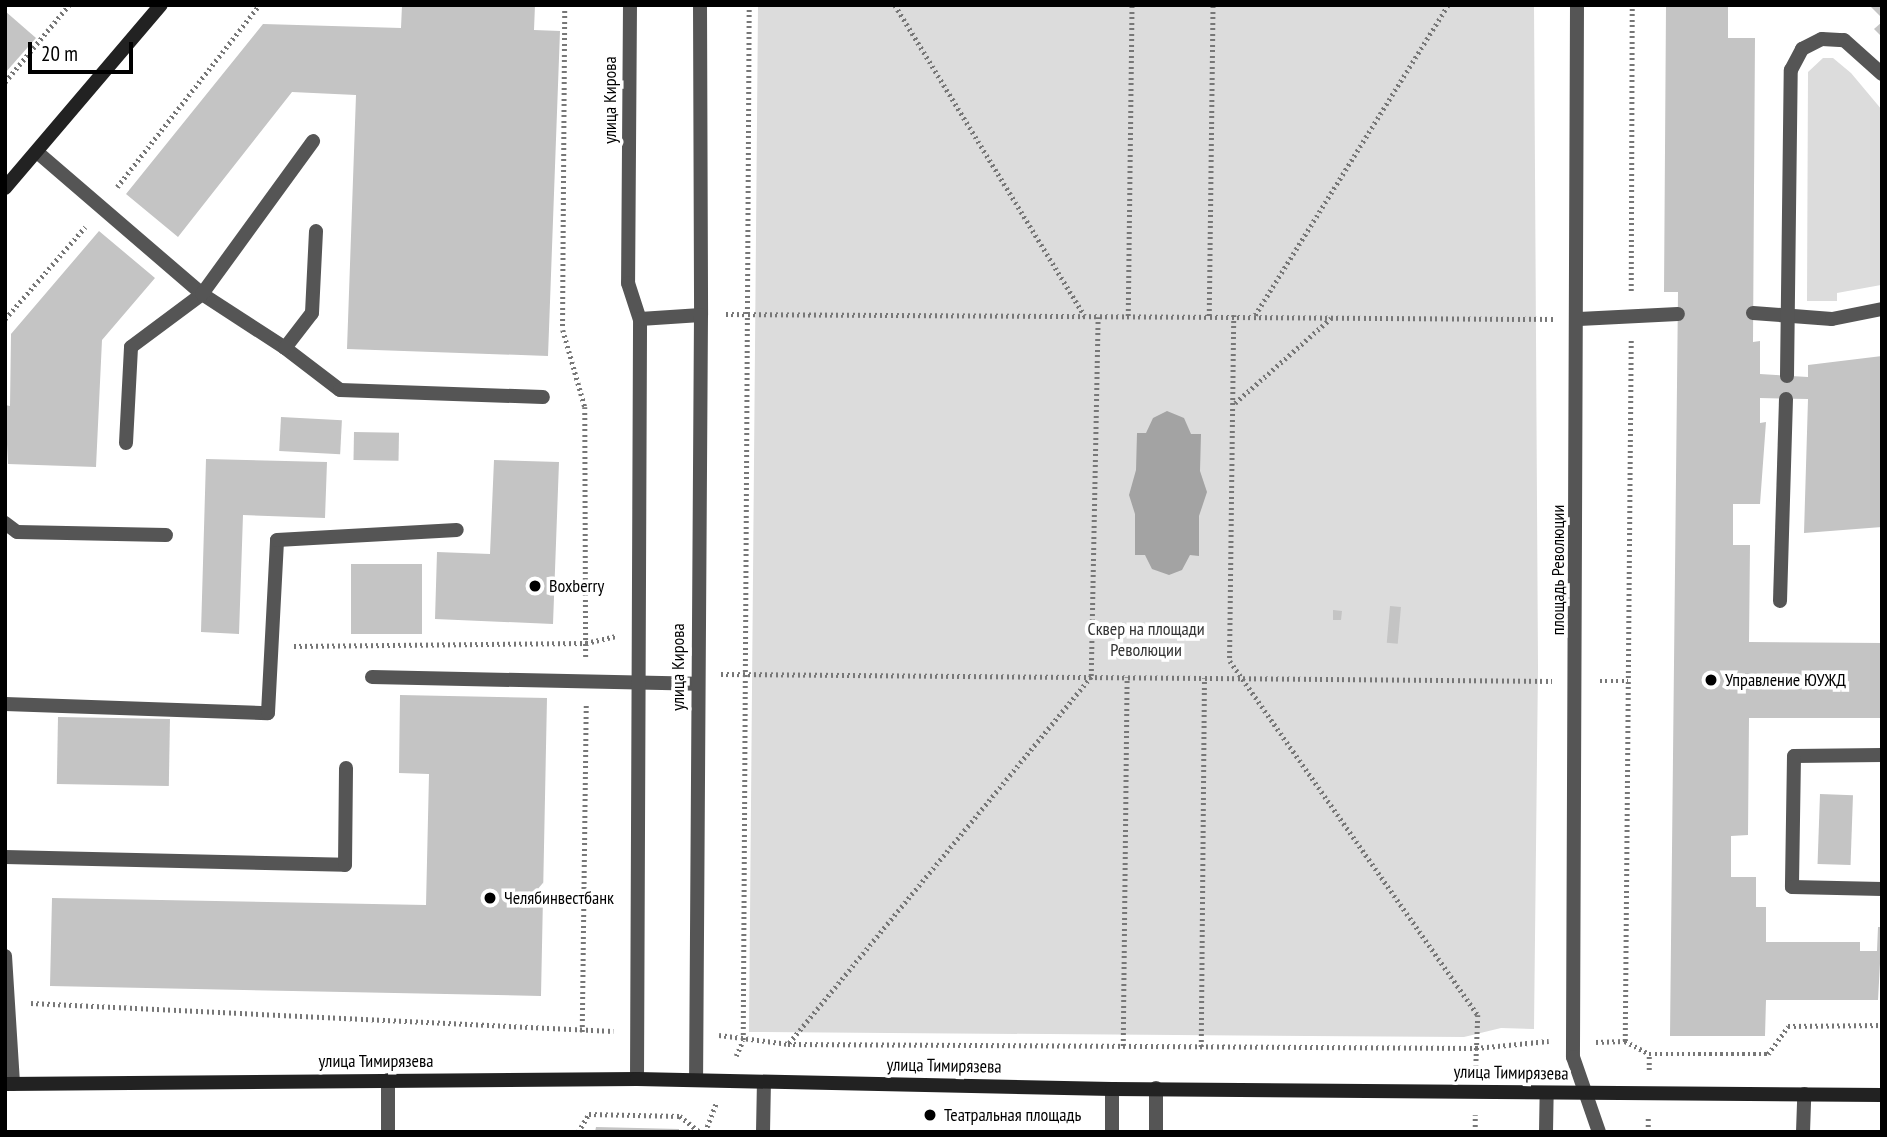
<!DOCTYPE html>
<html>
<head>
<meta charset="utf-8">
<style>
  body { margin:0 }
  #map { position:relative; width:1887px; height:1137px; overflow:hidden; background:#fff; font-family:"PT Sans Narrow",sans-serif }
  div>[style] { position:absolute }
  .green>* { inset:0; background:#dcdcdc }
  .water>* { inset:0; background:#a3a3a3 }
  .building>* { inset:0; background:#c4c4c4; transform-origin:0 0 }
  .path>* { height:4.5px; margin-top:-2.25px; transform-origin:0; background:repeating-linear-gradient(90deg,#777 0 2px,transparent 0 5.5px) }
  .lane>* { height:14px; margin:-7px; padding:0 7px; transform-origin:7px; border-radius:7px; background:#555 }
  .street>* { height:14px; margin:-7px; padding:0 7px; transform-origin:7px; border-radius:7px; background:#555 }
  .secondary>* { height:14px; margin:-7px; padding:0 7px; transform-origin:7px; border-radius:7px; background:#222 }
  .dots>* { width:19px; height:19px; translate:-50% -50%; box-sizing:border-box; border:4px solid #fff; border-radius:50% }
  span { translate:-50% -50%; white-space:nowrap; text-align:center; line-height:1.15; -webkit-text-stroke:7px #fff; paint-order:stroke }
  .street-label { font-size:18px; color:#000 }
  .poi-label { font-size:18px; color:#000 }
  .left { translate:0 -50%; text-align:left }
  .park-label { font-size:18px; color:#333 }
  .frame { position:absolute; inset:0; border:7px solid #000; pointer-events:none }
  .scale { position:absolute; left:28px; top:42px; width:105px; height:32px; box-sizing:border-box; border:4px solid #000; border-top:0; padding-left:9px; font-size:21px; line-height:24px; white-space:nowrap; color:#000; -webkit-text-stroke:5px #fff; paint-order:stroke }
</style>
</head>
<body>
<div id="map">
  <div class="green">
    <i style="clip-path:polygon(758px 5px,1534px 5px,1538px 668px,1534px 1029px,1501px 1028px,1464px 1037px,749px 1032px)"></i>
    <i style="clip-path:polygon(1823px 58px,1833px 58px,1851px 73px,1882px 110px,1882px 275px,1881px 285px,1837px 293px,1837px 301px,1807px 301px,1808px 72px)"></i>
  </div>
  <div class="water">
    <i style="clip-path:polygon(1167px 411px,1184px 418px,1191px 434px,1201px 434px,1200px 471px,1207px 492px,1199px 516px,1199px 556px,1190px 555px,1182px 570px,1169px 575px,1152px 569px,1145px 555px,1135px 555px,1135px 514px,1129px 495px,1136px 470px,1137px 433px,1146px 433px,1153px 418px)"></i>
  </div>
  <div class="building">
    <i style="clip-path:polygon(402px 5px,535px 5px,534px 30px,560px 31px,548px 356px,347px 349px,356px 95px,292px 92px,178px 237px,126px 194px,263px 24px,401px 28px)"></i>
    <i style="clip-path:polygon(1666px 5px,1728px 5px,1728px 38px,1755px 38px,1753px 342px,1760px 341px,1760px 374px,1808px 377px,1808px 365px,1882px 356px,1882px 527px,1804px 533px,1808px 399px,1760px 398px,1760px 423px,1766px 422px,1760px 504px,1733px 504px,1733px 545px,1750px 545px,1749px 642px,1882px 643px,1882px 718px,1749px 718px,1748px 835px,1731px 836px,1731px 877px,1756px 877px,1756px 907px,1766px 907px,1766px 942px,1860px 942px,1860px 951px,1877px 951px,1878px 927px,1882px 927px,1878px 1000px,1766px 1000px,1765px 1036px,1670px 1036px,1678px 292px,1664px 292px)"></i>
    <i style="clip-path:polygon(1869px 5px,1882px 5px,1882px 18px)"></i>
    <i style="clip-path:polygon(5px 11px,36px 38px,5px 73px)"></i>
    <i style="clip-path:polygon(1882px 22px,1882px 37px,1874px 29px)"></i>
    <i style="clip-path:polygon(99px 231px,155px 278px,102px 340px,96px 467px,8px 464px,5px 405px,10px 406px,11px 334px)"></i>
    <i style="left:281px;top:417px;width:61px;height:34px;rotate:3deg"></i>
    <i style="left:354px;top:432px;width:45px;height:28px;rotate:1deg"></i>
    <i style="clip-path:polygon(206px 459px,327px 462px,325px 518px,243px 515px,239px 634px,201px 632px)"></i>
    <i style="clip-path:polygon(494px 460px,559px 462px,553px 624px,435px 619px,437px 552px,490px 554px)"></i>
    <i style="left:351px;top:564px;width:71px;height:70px"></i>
    <i style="left:1390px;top:606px;width:11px;height:37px;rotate:5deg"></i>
    <i style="clip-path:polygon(1333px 610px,1342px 611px,1341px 620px,1333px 620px)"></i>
    <i style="clip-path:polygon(400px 695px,547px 698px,541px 996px,50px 986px,52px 898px,426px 905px,429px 774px,399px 773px)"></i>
    <i style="left:58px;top:717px;width:112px;height:67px;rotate:1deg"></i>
    <i style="left:1820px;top:794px;width:33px;height:70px;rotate:2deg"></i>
    <i style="clip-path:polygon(596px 1127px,679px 1129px,679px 1132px,595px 1132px)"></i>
  </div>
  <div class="path">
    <i style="left:565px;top:5px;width:325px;rotate:90.4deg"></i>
    <i style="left:563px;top:330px;width:80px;rotate:74.1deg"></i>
    <i style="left:585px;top:407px;width:250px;rotate:89.8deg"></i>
    <i style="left:895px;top:5px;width:364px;rotate:58.6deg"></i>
    <i style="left:5px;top:82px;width:100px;rotate:-50.3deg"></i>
    <i style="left:117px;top:187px;width:231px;rotate:-52deg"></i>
    <i style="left:1631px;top:291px;width:286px;rotate:-89.8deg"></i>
    <i style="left:726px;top:314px;width:827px;rotate:0.35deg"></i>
    <i style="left:1234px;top:315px;width:346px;rotate:90.7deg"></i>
    <i style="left:1230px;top:661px;width:432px;rotate:55deg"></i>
    <i style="left:1478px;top:1015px;width:53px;rotate:92.2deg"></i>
    <i style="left:1255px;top:315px;width:365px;rotate:-58.1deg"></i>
    <i style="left:1128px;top:316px;width:311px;rotate:-89.3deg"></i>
    <i style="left:1209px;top:316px;width:311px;rotate:-89.3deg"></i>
    <i style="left:5px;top:319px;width:122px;rotate:-49deg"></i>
    <i style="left:1235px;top:403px;width:128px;rotate:-41.5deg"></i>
    <i style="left:294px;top:646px;width:292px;rotate:-0.6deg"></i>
    <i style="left:586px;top:643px;width:31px;rotate:-13deg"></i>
    <i style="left:721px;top:674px;width:831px;rotate:0.48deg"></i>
    <i style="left:1600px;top:681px;width:28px"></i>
    <i style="left:31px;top:1003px;width:583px;rotate:2.75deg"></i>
    <i style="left:582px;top:1032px;width:328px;rotate:-89.3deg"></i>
    <i style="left:719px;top:1035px;width:70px;rotate:7.4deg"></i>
    <i style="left:788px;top:1044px;width:688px;rotate:0.33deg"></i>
    <i style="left:1476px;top:1048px;width:73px;rotate:-5.5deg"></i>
    <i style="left:1625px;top:1041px;width:702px;rotate:-89.51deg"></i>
    <i style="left:1596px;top:1042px;width:29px;rotate:-2deg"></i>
    <i style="left:1625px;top:1041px;width:27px;rotate:28deg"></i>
    <i style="left:1649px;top:1054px;width:119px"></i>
    <i style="left:1768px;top:1054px;width:34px;rotate:-54deg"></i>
    <i style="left:1788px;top:1026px;width:94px;rotate:-0.6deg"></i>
    <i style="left:789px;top:1043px;width:475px;rotate:-50.5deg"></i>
    <i style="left:1091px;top:676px;width:359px;rotate:-88.9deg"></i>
    <i style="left:1123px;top:1046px;width:369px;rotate:-89.4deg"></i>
    <i style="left:1201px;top:1047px;width:369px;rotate:-89.5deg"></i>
    <i style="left:736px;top:1056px;width:17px;rotate:-66deg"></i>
    <i style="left:743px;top:1040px;width:1035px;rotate:-89.67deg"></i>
    <i style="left:1649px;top:1070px;width:16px;rotate:-90deg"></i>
    <i style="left:578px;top:1132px;width:21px;rotate:-59deg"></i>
    <i style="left:589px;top:1114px;width:91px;rotate:1.3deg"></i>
    <i style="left:680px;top:1116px;width:26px;rotate:39deg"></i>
    <i style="left:705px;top:1132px;width:31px;rotate:-69deg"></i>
    <i style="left:1475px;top:1132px;width:17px;rotate:-90deg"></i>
    <i style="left:1648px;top:1132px;width:14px;rotate:-90deg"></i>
  </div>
  <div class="lane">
    <i style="left:630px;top:5px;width:278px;rotate:90.4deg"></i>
    <i style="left:628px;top:283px;width:38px;rotate:72deg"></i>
    <i style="left:700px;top:5px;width:310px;rotate:89.8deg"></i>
    <i style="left:37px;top:152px;width:218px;rotate:40.7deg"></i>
    <i style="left:202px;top:294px;width:99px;rotate:33deg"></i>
    <i style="left:285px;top:348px;width:69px;rotate:37.4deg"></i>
    <i style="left:340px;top:390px;width:203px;rotate:2deg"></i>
    <i style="left:1753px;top:313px;width:79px;rotate:4.3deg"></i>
    <i style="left:1832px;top:319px;width:51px;rotate:-11.3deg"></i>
    <i style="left:1579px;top:319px;width:99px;rotate:-2.9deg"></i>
    <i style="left:285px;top:348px;width:44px;rotate:-52.4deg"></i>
    <i style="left:312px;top:313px;width:82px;rotate:-87.2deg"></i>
    <i style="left:1787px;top:376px;width:306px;rotate:-89.3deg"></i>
    <i style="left:1791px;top:70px;width:24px;rotate:-62deg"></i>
    <i style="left:1802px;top:49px;width:22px;rotate:-27deg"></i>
    <i style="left:1822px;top:39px;width:22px;rotate:3deg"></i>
    <i style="left:1844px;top:40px;width:51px;rotate:41.8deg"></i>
    <i style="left:126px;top:443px;width:96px;rotate:-87deg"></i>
    <i style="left:131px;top:347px;width:89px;rotate:-36.7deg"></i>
    <i style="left:202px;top:294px;width:189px;rotate:-54deg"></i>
    <i style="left:5px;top:523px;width:15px;rotate:37deg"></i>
    <i style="left:17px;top:532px;width:149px;rotate:1.2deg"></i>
    <i style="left:1780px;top:601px;width:202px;rotate:-88.3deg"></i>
    <i style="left:372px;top:677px;width:325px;rotate:1.2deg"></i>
    <i style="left:5px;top:704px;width:263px;rotate:2deg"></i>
    <i style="left:268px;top:713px;width:173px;rotate:-87deg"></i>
    <i style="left:277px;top:540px;width:180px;rotate:-3.2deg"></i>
    <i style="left:1882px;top:755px;width:88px;rotate:179.3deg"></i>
    <i style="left:1794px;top:756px;width:131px;rotate:90.9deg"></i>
    <i style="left:1792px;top:887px;width:90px;rotate:1.3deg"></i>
    <i style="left:5px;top:857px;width:340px;rotate:1.3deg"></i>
    <i style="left:345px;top:865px;width:97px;rotate:-89.4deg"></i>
    <i style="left:5px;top:956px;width:128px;rotate:86.4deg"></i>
    <i style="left:637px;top:1079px;width:760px;rotate:-89.77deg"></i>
    <i style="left:640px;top:319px;width:61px;rotate:-3.8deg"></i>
    <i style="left:701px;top:315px;width:765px;rotate:90.37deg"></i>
    <i style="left:388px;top:1132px;width:52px;rotate:-90deg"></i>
    <i style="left:763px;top:1132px;width:50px;rotate:-88.9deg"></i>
    <i style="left:1112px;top:1132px;width:43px;rotate:-90deg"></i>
    <i style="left:1156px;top:1132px;width:44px;rotate:-90deg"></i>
    <i style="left:1546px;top:1132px;width:39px;rotate:-89deg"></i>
    <i style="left:1803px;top:1132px;width:38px;rotate:-88deg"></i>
  </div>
  <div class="street">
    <i style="left:1577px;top:5px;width:1052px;rotate:90.22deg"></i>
    <i style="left:1573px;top:1057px;width:79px;rotate:70.9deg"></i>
  </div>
  <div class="secondary">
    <i style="left:5px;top:188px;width:240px;rotate:-49.6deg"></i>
    <i style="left:5px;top:1084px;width:632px;rotate:-0.45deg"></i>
    <i style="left:637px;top:1079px;width:475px;rotate:1.2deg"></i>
    <i style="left:1112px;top:1089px;width:770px;rotate:0.45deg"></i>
  </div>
  <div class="dots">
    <i style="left:535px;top:586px;background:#000"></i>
    <i style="left:1711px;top:680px;background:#000"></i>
    <i style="left:490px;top:898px;background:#000"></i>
    <i style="left:930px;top:1115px;background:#000"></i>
  </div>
  <div class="street-label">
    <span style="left:610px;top:100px;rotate:-90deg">улица Кирова</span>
    <span style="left:1558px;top:570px;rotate:-90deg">площадь Революции</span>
    <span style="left:678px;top:667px;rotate:-90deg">улица Кирова</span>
    <span style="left:376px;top:1061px">улица Тимирязева</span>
    <span style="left:944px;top:1066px;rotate:1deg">улица Тимирязева</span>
    <span style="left:1511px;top:1073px;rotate:1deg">улица Тимирязева</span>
  </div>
  <div class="poi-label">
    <span class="left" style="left:549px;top:586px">Boxberry</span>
    <span class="left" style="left:1725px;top:680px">Управление ЮУЖД</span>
    <span class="left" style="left:504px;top:898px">Челябинвестбанк</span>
    <span class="left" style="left:944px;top:1115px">Театральная площадь</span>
  </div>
  <div class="park-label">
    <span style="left:1146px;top:640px">Сквер на площади<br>Революции</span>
  </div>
  <div class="frame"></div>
  <div class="scale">20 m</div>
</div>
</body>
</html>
